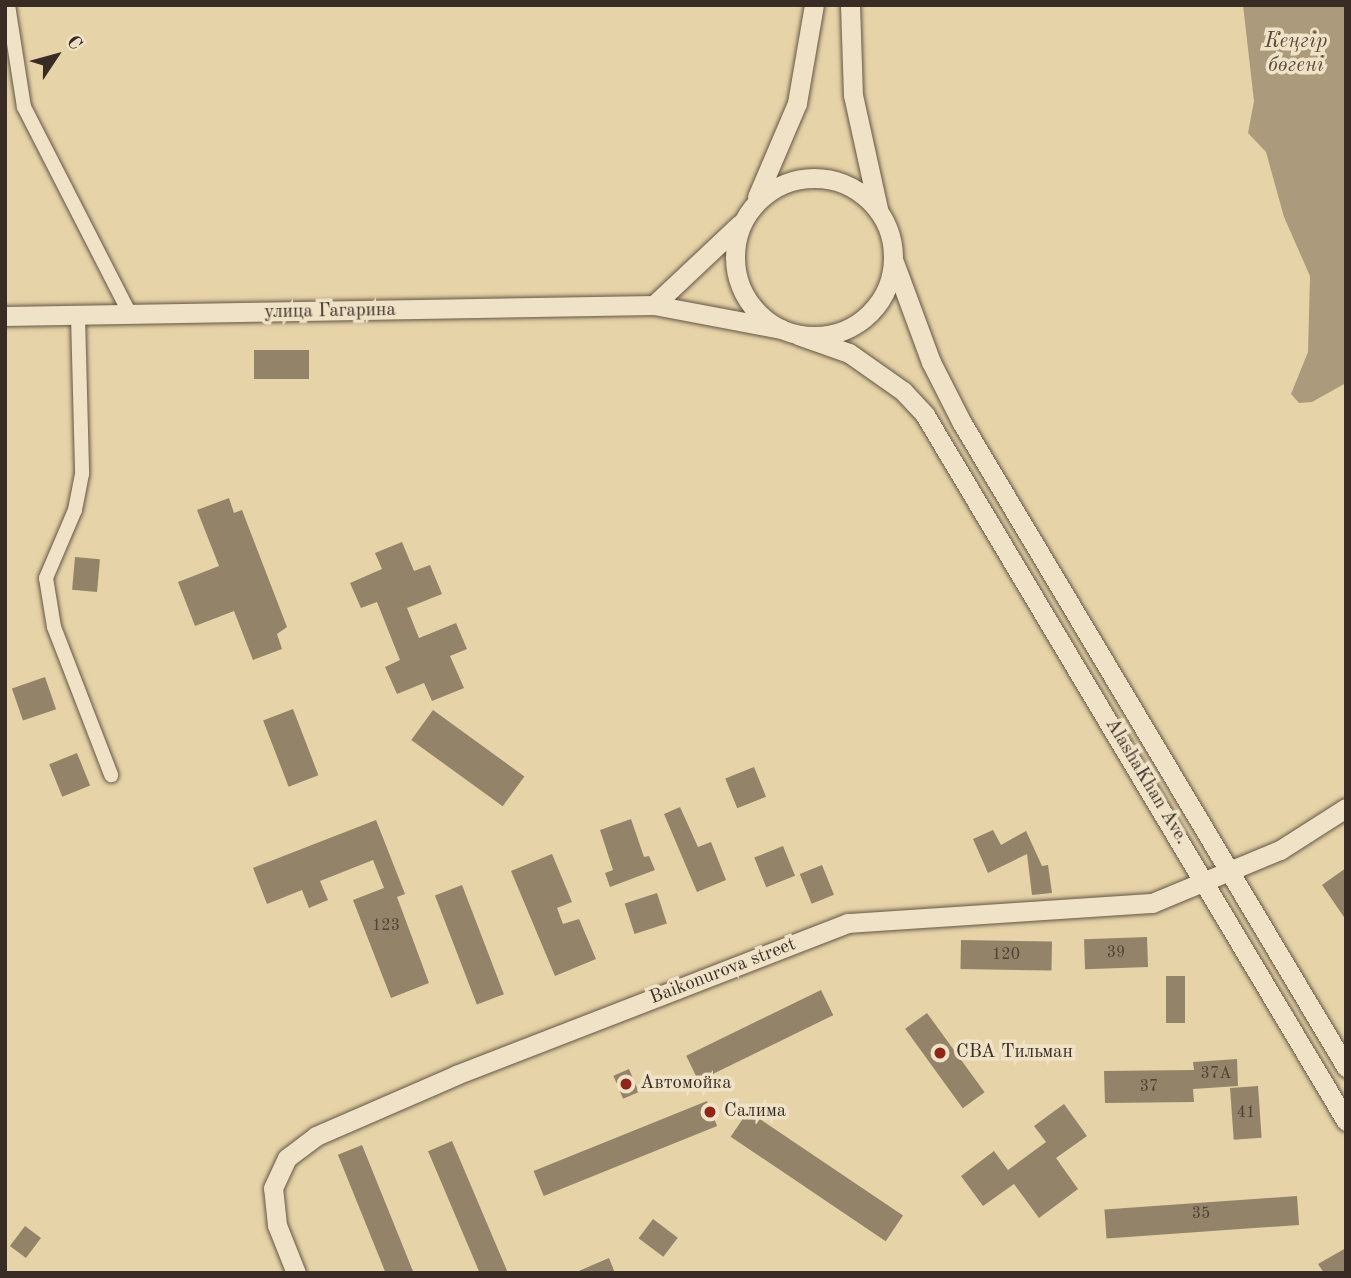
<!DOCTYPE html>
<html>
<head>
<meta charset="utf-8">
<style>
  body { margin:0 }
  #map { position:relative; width:1351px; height:1278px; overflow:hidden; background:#e6d3a7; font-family:"Old Standard TT",serif }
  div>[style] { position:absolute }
  .water>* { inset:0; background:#ab9a7b }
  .building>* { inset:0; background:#938369; transform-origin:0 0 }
  .roads { filter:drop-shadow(0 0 2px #645646) drop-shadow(0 0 2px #645646) }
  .street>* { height:14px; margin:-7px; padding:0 7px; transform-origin:7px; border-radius:7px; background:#efe2c6 }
  .secondary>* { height:19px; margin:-9.5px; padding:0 9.5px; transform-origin:9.5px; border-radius:9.5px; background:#efe2c6 }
  .secondary>.ring { margin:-9.5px; padding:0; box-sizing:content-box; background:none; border:19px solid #efe2c6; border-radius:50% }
  .dots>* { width:19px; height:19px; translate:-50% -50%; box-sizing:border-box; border:4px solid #efe2c6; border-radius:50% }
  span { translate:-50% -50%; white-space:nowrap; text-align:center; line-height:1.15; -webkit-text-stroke:7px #efe2c6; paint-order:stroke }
  .number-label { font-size:16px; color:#504236 }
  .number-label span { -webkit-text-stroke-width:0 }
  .street-label { font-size:19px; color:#392c25 }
  .poi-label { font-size:19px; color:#392c25 }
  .left { translate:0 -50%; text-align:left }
  .water-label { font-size:21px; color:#56483a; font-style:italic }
  .frame { position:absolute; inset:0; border:7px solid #392c25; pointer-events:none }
  .north { position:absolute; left:21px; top:21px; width:70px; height:70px; -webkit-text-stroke:5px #efe2c6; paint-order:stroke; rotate:54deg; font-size:19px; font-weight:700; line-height:28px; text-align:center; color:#392c25 }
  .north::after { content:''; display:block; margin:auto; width:24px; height:32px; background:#392c25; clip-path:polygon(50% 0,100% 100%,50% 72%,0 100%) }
</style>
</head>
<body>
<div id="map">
  <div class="water">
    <i style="clip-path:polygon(1243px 5px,1346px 5px,1346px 383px,1312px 402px,1299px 403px,1291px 394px,1308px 352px,1310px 276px,1284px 217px,1266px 152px,1248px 133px,1254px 101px)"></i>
  </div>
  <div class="building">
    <i style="left:309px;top:350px;width:29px;height:55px;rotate:90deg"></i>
    <i style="clip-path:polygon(229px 498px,234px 513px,242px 510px,287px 627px,277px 634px,282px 649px,253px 660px,234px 611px,195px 626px,178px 582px,219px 566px,197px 510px)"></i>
    <i style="clip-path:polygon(402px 542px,414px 571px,430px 565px,442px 594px,407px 608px,419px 638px,456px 623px,467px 649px,450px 656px,464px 688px,432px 701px,424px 683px,397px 694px,385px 667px,400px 660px,377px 602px,361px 608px,350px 583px,382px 569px,375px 553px)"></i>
    <i style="left:75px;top:557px;width:25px;height:33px;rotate:5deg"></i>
    <i style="left:45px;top:677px;width:34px;height:35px;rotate:71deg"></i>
    <i style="left:293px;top:709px;width:71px;height:32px;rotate:69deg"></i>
    <i style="left:433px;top:710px;width:113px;height:37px;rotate:36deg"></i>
    <i style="left:77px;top:753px;width:35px;height:30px;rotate:68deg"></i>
    <i style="left:754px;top:767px;width:32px;height:31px;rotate:68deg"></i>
    <i style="clip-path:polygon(680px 807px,698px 847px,711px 842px,726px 880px,697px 892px,664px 814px)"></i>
    <i style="clip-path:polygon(631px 819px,644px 857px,649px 856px,655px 870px,610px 887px,605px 873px,613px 870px,600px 830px)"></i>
    <i style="clip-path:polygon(376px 820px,405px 894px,397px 897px,429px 983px,391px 998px,353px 900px,384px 888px,373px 860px,320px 881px,328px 900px,309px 908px,302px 890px,267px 904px,253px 868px)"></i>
    <i style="clip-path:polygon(993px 830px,1001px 845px,1026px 831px,1042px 866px,1048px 865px,1052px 893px,1032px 895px,1027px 854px,988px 873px,973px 839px)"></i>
    <i style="left:783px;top:846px;width:32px;height:31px;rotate:68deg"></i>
    <i style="clip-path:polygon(552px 854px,572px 902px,557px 908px,563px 924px,579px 919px,596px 959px,555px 976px,511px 871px)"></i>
    <i style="left:822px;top:865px;width:32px;height:24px;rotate:68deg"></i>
    <i style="clip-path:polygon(1346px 868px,1346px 920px,1322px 885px)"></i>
    <i style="left:462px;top:885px;width:117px;height:29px;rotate:69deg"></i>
    <i style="left:657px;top:893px;width:32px;height:34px;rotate:72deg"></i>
    <i style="left:1147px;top:937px;width:30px;height:63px;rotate:88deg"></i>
    <i style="left:961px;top:940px;width:91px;height:29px;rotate:1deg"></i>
    <i style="left:1166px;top:976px;width:19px;height:47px"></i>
    <i style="left:821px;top:990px;width:28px;height:150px;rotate:64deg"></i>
    <i style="left:927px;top:1013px;width:98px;height:27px;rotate:54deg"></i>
    <i style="clip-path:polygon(1237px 1059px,1238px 1086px,1193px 1089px,1194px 1102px,1105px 1103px,1104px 1071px,1194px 1070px,1193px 1062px)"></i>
    <i style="left:629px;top:1069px;width:25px;height:17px;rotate:67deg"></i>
    <i style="left:1258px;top:1086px;width:52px;height:28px;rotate:86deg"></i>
    <i style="left:707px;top:1101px;width:27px;height:187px;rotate:68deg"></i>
    <i style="clip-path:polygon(1064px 1104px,1087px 1136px,1056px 1158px,1078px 1189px,1039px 1218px,1014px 1184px,983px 1206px,961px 1176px,994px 1151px,1008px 1170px,1046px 1142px,1034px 1126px)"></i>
    <i style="left:748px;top:1111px;width:187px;height:31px;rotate:34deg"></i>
    <i style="left:452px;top:1141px;width:143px;height:26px;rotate:67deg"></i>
    <i style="left:362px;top:1145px;width:138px;height:26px;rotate:68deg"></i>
    <i style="left:1297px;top:1196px;width:29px;height:193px;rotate:86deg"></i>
    <i style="left:653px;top:1219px;width:31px;height:24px;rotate:37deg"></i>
    <i style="left:25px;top:1226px;width:20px;height:25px;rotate:37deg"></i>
    <i style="clip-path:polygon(1346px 1248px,1346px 1273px,1324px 1273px,1318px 1264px)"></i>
    <i style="clip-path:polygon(609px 1258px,615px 1273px,574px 1273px)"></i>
  </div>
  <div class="roads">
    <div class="street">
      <i style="left:8px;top:5px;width:103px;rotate:81.1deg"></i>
      <i style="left:24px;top:107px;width:235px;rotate:62.9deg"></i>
      <i style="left:78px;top:316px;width:158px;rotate:88.5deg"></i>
      <i style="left:82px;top:474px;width:37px;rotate:101deg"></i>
      <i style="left:75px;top:510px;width:74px;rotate:113.1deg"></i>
      <i style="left:46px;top:578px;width:50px;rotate:80.7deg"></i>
      <i style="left:54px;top:627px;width:159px;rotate:68.9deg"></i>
    </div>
    <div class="secondary">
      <i style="left:850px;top:5px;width:90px;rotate:88.1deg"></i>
      <i style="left:853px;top:95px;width:117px;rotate:77.6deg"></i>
      <i class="ring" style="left:735px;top:178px;width:139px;height:139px"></i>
      <i style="left:757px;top:197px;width:102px;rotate:-66.9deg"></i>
      <i style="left:797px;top:103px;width:99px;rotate:-80.2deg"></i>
      <i style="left:894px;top:262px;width:107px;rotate:69.7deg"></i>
      <i style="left:931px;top:362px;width:68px;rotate:63.1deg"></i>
      <i style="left:962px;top:423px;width:750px;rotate:59.19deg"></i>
      <i style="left:654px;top:305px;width:118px;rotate:-43.3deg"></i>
      <i style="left:5px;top:316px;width:649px;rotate:-0.97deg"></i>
      <i style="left:654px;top:305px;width:129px;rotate:10.7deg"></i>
      <i style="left:798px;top:335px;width:54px;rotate:19.4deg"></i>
      <i style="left:849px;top:353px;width:66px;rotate:35.1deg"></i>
      <i style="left:903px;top:391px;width:33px;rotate:47deg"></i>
      <i style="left:925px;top:415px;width:822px;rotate:59.19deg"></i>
      <i style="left:296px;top:1273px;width:52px;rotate:-111.6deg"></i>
      <i style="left:277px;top:1225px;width:37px;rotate:-96deg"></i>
      <i style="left:273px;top:1188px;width:33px;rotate:-65deg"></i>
      <i style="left:287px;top:1158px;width:36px;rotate:-37deg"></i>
      <i style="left:316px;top:1136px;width:153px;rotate:-23.5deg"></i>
      <i style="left:456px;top:1075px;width:420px;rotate:-21.2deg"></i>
      <i style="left:848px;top:923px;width:305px;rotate:-3.8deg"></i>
      <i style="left:1152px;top:903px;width:139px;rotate:-22.5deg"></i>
      <i style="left:1280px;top:850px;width:78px;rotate:-32.5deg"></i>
    </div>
  </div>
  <div class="dots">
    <i style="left:940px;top:1053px;background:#8f2418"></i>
    <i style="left:626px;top:1084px;background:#8f2418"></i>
    <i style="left:710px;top:1112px;background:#8f2418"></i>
  </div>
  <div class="number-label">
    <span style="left:386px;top:926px">123</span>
    <span style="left:1116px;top:953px">39</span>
    <span style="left:1006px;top:955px">120</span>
    <span style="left:1216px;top:1074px">37А</span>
    <span style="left:1149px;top:1087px">37</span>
    <span style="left:1246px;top:1113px">41</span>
    <span style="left:1201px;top:1214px">35</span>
  </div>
  <div class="street-label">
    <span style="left:330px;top:312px;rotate:-1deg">улица Гагарина</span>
    <span style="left:1146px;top:782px;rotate:59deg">AlashaKhan Ave.</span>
    <span style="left:723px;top:972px;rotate:-21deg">Baikonurova street</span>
  </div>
  <div class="poi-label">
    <span class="left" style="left:956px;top:1053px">СВА Тильман</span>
    <span class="left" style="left:640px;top:1084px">Автомойка</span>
    <span class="left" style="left:724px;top:1112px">Салима</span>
  </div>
  <div class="water-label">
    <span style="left:1296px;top:54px">Кеңгір<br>бөгені</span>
  </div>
  <div class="frame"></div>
  <div class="north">С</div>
</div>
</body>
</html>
